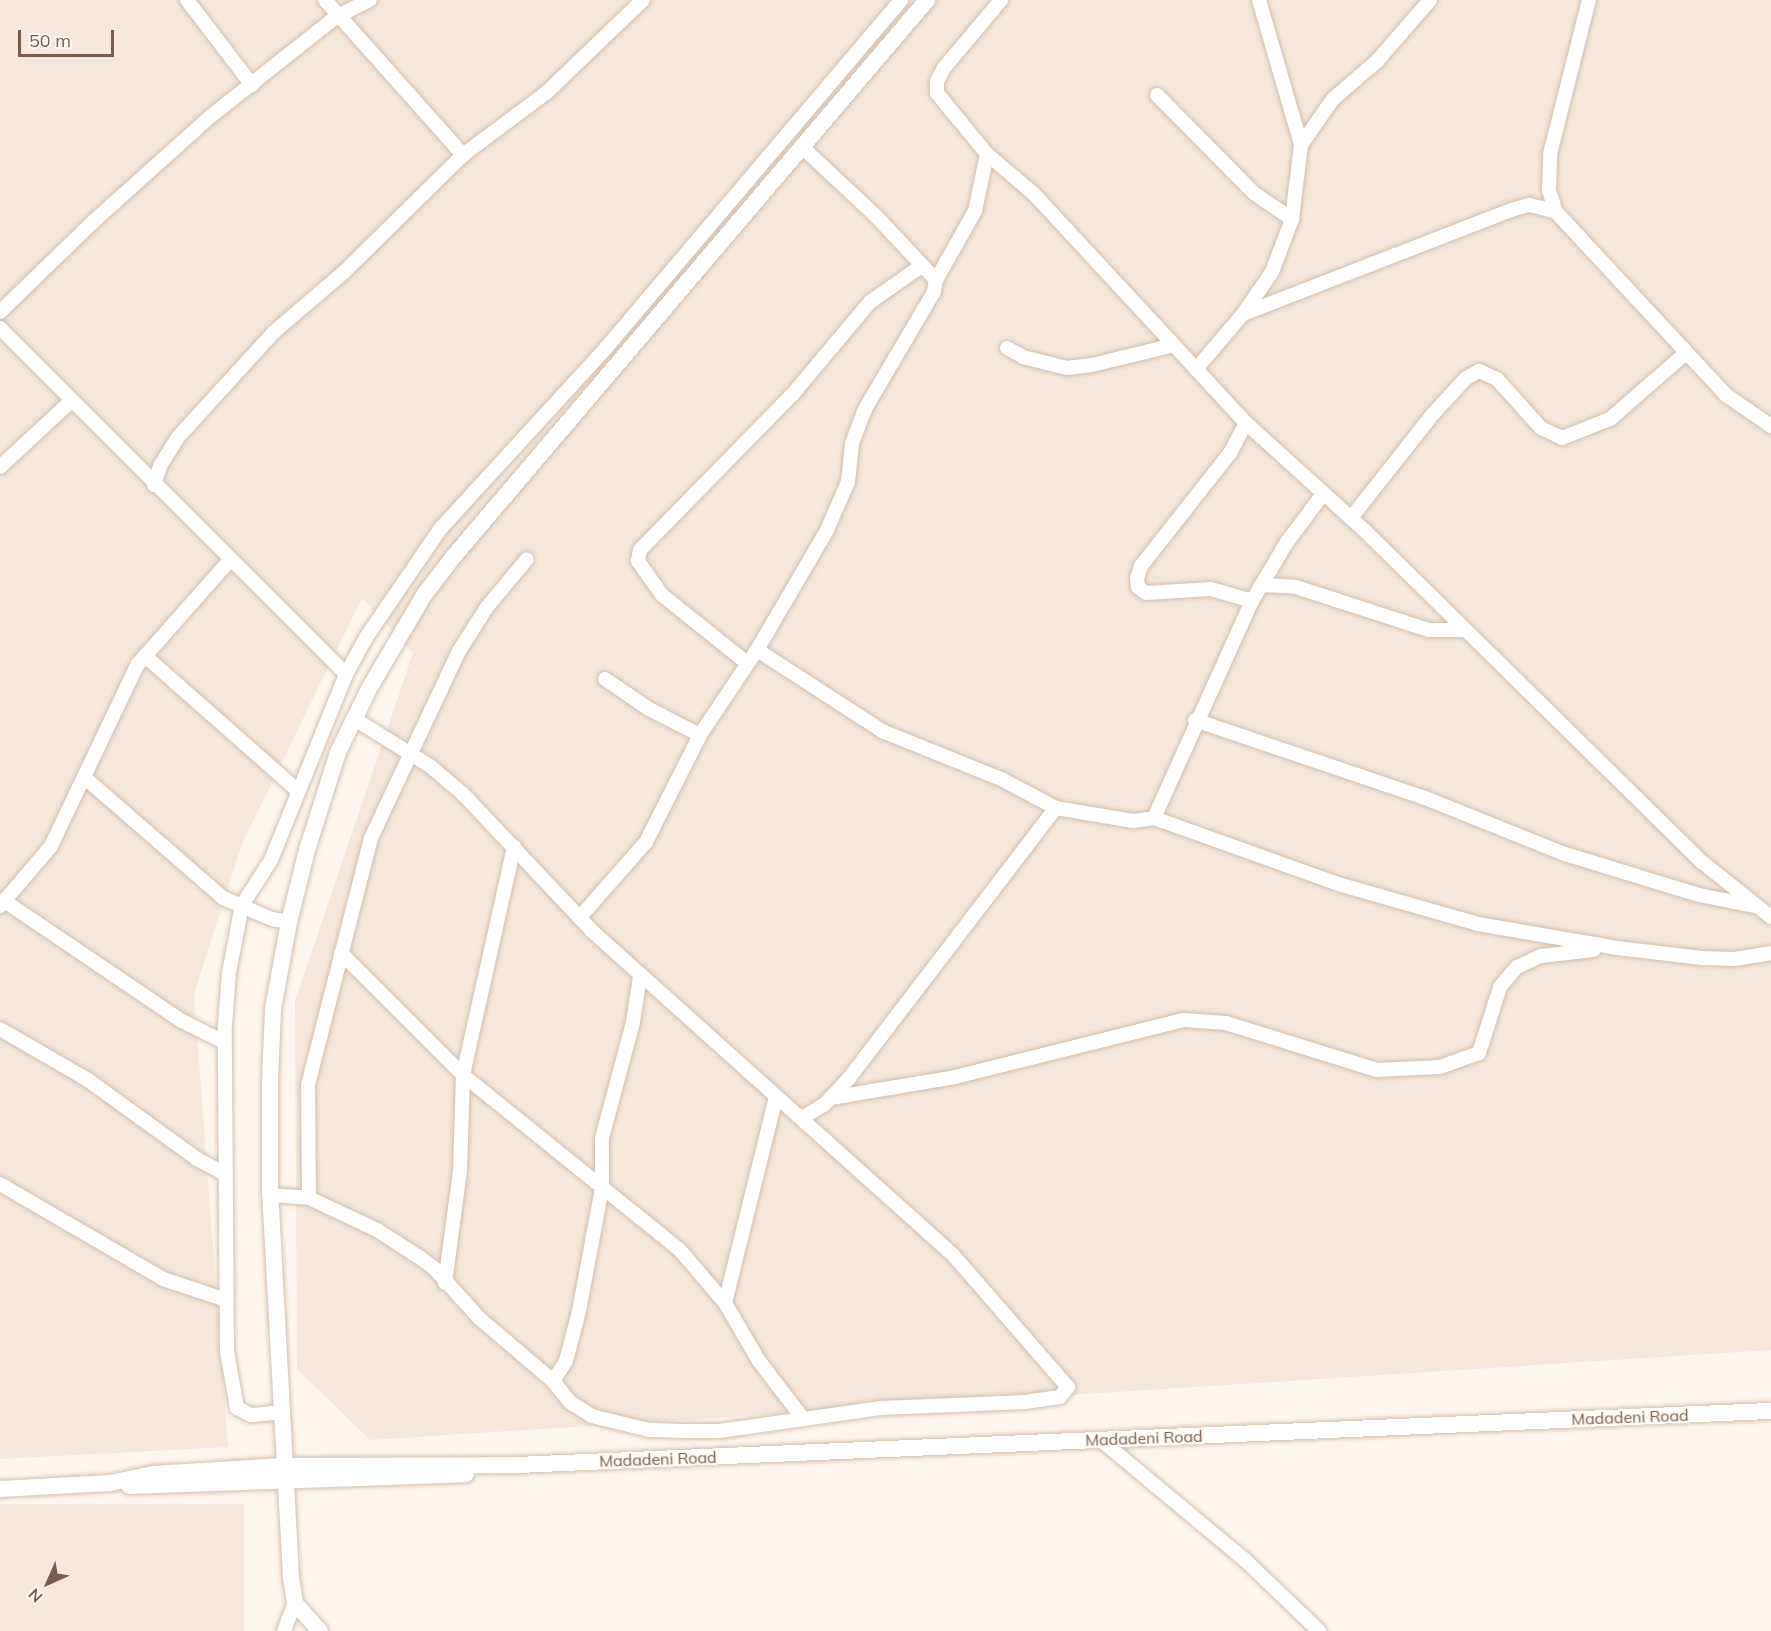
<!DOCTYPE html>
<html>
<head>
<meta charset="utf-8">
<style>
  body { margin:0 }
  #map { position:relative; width:1771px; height:1631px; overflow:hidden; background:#fdf6ec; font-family:Mulish,sans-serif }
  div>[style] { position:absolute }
  .residential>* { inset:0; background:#f5e8da; transform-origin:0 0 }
  .roads { filter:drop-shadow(0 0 2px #d1beb0) drop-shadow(0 0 2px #d1beb0) }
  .minor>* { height:14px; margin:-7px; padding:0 7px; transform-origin:7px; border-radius:7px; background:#fff }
  .tertiary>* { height:16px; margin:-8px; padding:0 8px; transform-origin:8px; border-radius:8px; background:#fff }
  span { translate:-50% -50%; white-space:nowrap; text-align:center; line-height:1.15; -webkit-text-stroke:4.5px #fffaf3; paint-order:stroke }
  .street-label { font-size:16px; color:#7a5c4d }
  .north { position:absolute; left:18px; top:1553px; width:60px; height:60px; -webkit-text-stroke:4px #fffaf3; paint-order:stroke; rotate:225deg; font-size:16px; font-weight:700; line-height:24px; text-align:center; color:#7a5c4d }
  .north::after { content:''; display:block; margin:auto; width:21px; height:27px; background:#7a5c4d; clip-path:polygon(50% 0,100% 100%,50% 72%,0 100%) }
  .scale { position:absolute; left:18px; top:30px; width:96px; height:27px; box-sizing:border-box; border:3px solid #7a5c4d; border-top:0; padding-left:8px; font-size:18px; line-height:21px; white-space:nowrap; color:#7a5c4d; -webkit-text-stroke:4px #fffaf3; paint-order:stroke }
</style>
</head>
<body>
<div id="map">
  <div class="residential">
    <i style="clip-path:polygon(0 0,1771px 0,1771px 1350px,370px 1440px,297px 1369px,295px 1001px,413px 653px,362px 598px,242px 844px,194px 994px,228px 1447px,0 1459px)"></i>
    <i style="left:244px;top:1504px;width:127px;height:244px;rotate:90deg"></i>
  </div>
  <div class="roads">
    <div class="minor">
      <i style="left:187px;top:0;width:107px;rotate:52.6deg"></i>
      <i style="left:325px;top:0;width:208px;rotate:48.3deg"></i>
      <i style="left:1001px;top:0;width:89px;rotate:130deg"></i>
      <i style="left:944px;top:68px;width:15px;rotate:118deg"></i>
      <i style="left:937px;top:81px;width:12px;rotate:90deg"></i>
      <i style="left:937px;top:93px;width:79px;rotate:50.7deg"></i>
      <i style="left:987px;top:154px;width:60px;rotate:40.3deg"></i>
      <i style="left:1033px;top:193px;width:240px;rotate:47.2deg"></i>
      <i style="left:1196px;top:369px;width:72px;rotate:-49.5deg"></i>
      <i style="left:1243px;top:314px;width:51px;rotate:-55.4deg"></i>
      <i style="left:1272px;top:272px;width:57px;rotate:-69.3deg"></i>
      <i style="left:1292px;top:219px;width:75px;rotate:-83.1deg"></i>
      <i style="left:1301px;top:145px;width:56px;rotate:-55.2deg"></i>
      <i style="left:1333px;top:99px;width:58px;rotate:-40.8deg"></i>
      <i style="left:1377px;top:61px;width:81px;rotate:-49deg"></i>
      <i style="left:1259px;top:0;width:151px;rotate:73.8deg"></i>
      <i style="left:1157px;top:95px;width:139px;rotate:45.3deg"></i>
      <i style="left:1255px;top:194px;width:45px;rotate:34deg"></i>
      <i style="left:1556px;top:212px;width:22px;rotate:-108deg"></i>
      <i style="left:1549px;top:191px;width:37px;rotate:-88deg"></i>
      <i style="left:1550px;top:154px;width:159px;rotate:-75.8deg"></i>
      <i style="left:936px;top:280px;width:79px;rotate:-60.5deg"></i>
      <i style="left:975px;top:211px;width:58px;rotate:-78.1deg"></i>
      <i style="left:0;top:312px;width:132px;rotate:-44.1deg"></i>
      <i style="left:95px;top:220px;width:156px;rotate:-41.9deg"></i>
      <i style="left:211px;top:116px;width:159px;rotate:-38.4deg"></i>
      <i style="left:336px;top:17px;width:38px;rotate:-27deg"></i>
      <i style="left:1243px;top:314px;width:287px;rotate:-21.2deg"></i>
      <i style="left:1511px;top:210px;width:19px;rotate:-16deg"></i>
      <i style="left:1529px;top:205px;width:13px;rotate:13deg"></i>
      <i style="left:1542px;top:208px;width:15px;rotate:16deg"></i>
      <i style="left:1556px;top:212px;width:250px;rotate:47.1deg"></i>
      <i style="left:1726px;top:395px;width:55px;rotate:34.6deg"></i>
      <i style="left:0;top:328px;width:489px;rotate:45deg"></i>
      <i style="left:1007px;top:348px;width:18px;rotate:29deg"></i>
      <i style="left:1023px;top:357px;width:45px;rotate:14deg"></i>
      <i style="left:1067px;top:368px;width:25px;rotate:-7deg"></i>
      <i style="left:1092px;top:365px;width:84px;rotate:-13.7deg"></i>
      <i style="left:1196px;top:369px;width:74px;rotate:47.2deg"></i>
      <i style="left:1246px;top:423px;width:159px;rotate:42.2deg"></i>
      <i style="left:1364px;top:530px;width:474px;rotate:44.5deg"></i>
      <i style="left:1702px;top:862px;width:88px;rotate:38.6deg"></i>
      <i style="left:1246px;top:423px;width:34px;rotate:118deg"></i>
      <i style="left:1230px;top:453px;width:144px;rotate:128.2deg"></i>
      <i style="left:1141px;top:566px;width:13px;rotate:108deg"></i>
      <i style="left:1137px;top:578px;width:9px;rotate:84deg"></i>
      <i style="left:1138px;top:587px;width:10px;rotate:37deg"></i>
      <i style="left:1146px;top:593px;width:65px;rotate:-3.5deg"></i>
      <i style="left:1211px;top:589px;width:43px;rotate:16.3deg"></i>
      <i style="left:0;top:467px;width:98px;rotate:-42.9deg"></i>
      <i style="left:154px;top:485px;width:20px;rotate:-72deg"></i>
      <i style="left:160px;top:466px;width:36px;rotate:-58deg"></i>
      <i style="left:179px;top:436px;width:141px;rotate:-47.6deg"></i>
      <i style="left:274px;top:332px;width:92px;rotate:-40.6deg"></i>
      <i style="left:344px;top:272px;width:167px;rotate:-44.5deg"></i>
      <i style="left:463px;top:155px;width:104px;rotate:-36.8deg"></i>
      <i style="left:546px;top:93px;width:134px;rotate:-43.8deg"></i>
      <i style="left:1351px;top:518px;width:131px;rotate:-51.8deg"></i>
      <i style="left:1432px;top:415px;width:50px;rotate:-47.4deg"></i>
      <i style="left:1466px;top:378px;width:15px;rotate:-28deg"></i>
      <i style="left:1479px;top:371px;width:20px;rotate:24deg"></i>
      <i style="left:1497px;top:379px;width:66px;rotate:48.1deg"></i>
      <i style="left:1541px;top:428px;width:23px;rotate:25deg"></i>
      <i style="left:1562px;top:438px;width:52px;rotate:-21.6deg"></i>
      <i style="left:1610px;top:419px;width:101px;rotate:-41deg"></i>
      <i style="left:1261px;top:585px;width:35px;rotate:3deg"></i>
      <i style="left:1296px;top:587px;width:139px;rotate:18deg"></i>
      <i style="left:1428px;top:630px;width:37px"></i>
      <i style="left:757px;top:650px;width:149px;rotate:32.9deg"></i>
      <i style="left:882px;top:731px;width:131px;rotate:22deg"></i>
      <i style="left:1003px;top:780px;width:60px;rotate:27.8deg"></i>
      <i style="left:145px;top:656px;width:204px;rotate:41.4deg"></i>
      <i style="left:747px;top:663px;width:109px;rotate:-141.3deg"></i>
      <i style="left:662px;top:595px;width:42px;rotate:-125.2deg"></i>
      <i style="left:638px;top:561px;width:11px;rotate:-80deg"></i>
      <i style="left:640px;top:550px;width:217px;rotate:-45.6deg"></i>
      <i style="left:792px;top:395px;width:121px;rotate:-50deg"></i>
      <i style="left:870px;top:302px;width:61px;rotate:-35deg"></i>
      <i style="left:605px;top:679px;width:53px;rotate:34.3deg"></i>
      <i style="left:649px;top:709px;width:57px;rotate:27deg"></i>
      <i style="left:353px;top:718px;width:91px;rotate:31.9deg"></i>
      <i style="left:430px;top:766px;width:43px;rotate:40.3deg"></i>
      <i style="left:463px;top:794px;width:188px;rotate:46.7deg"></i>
      <i style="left:592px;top:931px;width:486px;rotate:41.9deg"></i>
      <i style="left:954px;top:1256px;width:174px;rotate:49deg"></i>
      <i style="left:1068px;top:1387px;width:13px;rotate:129deg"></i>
      <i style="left:1060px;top:1397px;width:34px;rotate:172deg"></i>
      <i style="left:1026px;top:1402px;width:145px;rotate:177.6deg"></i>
      <i style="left:881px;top:1408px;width:163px;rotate:171.9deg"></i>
      <i style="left:720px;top:1431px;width:37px;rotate:180deg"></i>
      <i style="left:683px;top:1431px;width:34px;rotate:-178deg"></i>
      <i style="left:649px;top:1430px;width:59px;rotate:-166.2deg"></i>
      <i style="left:592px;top:1416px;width:26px;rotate:-148deg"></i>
      <i style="left:570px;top:1402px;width:27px;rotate:-129deg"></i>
      <i style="left:1195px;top:720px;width:241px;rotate:18.7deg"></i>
      <i style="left:1423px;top:797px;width:153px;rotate:21.9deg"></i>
      <i style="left:1565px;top:854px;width:140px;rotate:17deg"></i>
      <i style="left:1699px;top:895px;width:56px;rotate:11.3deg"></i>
      <i style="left:84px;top:777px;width:184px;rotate:41deg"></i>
      <i style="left:223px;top:898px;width:53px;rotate:23.2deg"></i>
      <i style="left:272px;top:919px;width:17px;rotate:10deg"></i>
      <i style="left:1154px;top:818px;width:238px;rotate:-65.7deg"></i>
      <i style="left:1252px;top:601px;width:69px;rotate:-59.3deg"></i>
      <i style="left:1287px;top:542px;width:60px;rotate:-53.1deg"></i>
      <i style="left:3px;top:900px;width:216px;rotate:34.1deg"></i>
      <i style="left:182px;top:1021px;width:47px;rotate:26.6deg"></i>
      <i style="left:0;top:906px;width:79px;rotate:-49.6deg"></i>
      <i style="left:51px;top:846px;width:202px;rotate:-64.5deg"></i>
      <i style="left:138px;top:664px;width:139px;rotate:-48.5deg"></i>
      <i style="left:580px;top:917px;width:100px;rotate:-48.7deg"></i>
      <i style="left:646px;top:842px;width:120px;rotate:-63.2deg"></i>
      <i style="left:700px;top:735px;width:102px;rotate:-56.2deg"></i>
      <i style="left:757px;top:650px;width:139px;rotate:-59.7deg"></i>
      <i style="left:827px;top:530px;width:52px;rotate:-66.4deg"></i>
      <i style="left:848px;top:482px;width:39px;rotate:-84deg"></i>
      <i style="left:852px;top:443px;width:36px;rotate:-69deg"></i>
      <i style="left:865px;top:409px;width:136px;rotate:-59.5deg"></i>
      <i style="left:934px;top:292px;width:12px;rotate:-81deg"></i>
      <i style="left:936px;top:280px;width:89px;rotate:-133.2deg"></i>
      <i style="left:875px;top:215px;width:101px;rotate:-137deg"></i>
      <i style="left:341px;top:953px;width:173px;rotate:45deg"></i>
      <i style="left:463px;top:1075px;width:277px;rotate:38.9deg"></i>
      <i style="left:679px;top:1249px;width:71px;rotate:49.6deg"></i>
      <i style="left:725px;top:1303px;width:67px;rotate:59.6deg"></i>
      <i style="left:759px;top:1361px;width:69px;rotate:52.6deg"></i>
      <i style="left:0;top:1029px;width:102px;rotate:30.1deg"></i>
      <i style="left:88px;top:1080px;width:135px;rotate:35.9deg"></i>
      <i style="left:197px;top:1159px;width:32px;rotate:28deg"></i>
      <i style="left:830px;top:1098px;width:127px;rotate:-9.5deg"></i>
      <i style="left:955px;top:1077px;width:236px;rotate:-14deg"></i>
      <i style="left:1184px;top:1020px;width:42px;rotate:4.1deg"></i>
      <i style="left:1226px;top:1023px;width:158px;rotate:17.3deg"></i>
      <i style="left:1377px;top:1070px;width:63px;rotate:-2.7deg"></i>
      <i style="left:1440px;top:1067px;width:41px;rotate:-19.7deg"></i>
      <i style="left:1479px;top:1053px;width:69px;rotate:-72.3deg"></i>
      <i style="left:1500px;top:987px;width:26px;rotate:-50deg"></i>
      <i style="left:1517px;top:967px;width:26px;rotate:-25deg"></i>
      <i style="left:1541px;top:956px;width:53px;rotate:-6.5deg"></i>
      <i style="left:802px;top:1118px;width:26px;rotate:-31deg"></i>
      <i style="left:824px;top:1105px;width:38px;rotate:-47deg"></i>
      <i style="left:850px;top:1077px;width:339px;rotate:-52.6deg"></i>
      <i style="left:1056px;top:808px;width:78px;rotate:9.6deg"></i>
      <i style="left:1133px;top:821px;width:21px;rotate:-8deg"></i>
      <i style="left:1154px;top:818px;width:195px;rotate:19.7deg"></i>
      <i style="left:1338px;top:884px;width:146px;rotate:15.9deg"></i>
      <i style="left:1478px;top:924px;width:141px;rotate:9.8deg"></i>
      <i style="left:1617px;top:948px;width:86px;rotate:6.7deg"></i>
      <i style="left:1702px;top:958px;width:32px;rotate:2deg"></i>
      <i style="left:1734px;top:959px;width:37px;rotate:-9deg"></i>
      <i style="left:0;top:1184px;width:189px;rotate:30.2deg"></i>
      <i style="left:163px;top:1279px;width:63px;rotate:18.4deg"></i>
      <i style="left:270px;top:1195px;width:39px;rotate:4deg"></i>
      <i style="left:309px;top:1198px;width:75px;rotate:25.2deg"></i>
      <i style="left:377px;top:1230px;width:50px;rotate:32.7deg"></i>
      <i style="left:419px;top:1257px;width:19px;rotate:36deg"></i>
      <i style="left:434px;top:1268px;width:67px;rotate:48deg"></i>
      <i style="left:479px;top:1318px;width:97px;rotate:40.4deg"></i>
      <i style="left:553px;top:1381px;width:24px;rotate:-57deg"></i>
      <i style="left:566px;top:1361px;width:52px;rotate:-75.4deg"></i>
      <i style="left:579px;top:1311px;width:125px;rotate:-79.4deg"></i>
      <i style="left:602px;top:1188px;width:50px;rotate:-90deg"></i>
      <i style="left:602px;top:1138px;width:120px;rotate:-75deg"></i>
      <i style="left:633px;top:1022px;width:46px;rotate:-81.2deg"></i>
      <i style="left:309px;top:1198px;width:113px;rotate:-90.5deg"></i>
      <i style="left:308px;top:1085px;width:255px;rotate:-75.7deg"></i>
      <i style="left:371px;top:838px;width:207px;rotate:-64.8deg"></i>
      <i style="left:459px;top:651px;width:52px;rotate:-57.5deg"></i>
      <i style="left:487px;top:607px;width:62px;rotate:-50.2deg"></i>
      <i style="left:445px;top:1283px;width:114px;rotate:-82.4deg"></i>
      <i style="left:460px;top:1170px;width:95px;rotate:-88.2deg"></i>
      <i style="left:463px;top:1075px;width:234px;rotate:-77.4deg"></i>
      <i style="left:725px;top:1303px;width:212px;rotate:-76.1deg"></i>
      <i style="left:282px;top:1412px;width:31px;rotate:174deg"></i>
      <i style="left:251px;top:1415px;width:16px;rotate:-153deg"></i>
      <i style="left:237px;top:1408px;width:58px;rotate:-100deg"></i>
      <i style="left:227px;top:1351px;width:326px;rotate:-90.4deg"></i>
      <i style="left:225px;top:1025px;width:52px;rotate:-85.6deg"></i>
      <i style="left:229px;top:973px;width:69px;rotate:-79.2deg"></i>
      <i style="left:242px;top:905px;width:54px;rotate:-57.2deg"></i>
      <i style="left:271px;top:860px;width:201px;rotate:-68deg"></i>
      <i style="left:346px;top:674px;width:43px;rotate:-61.1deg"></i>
      <i style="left:367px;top:636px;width:131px;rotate:-55.6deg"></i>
      <i style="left:441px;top:528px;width:244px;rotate:-47.5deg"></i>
      <i style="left:606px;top:348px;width:456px;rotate:-49.7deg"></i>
      <i style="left:1101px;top:1440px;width:186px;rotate:39.8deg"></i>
      <i style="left:1244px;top:1559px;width:104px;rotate:43.8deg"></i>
      <i style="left:284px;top:1631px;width:30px;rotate:-69deg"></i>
    </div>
    <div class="tertiary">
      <i style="left:129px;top:1486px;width:337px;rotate:-2deg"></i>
      <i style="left:0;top:1489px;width:110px;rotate:-3.1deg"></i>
      <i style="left:110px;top:1483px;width:44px;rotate:-11.8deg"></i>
      <i style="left:153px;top:1474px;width:130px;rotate:-3.5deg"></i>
      <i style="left:283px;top:1466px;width:234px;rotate:-0.2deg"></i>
      <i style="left:517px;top:1465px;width:1255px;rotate:-2.47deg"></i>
      <i style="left:320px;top:1631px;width:38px;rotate:-132deg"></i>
      <i style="left:295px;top:1603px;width:26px;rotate:-99deg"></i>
      <i style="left:291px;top:1577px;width:383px;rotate:-93.1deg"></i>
      <i style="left:270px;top:1195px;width:114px;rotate:-90deg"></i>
      <i style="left:270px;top:1081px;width:72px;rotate:-87.6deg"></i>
      <i style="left:273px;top:1009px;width:88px;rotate:-79.6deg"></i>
      <i style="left:289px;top:922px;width:74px;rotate:-76deg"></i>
      <i style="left:307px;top:850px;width:103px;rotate:-72.4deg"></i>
      <i style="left:338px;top:752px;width:72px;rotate:-63.8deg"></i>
      <i style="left:370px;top:687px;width:107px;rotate:-59.6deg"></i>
      <i style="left:424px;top:595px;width:49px;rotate:-52.4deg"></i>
      <i style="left:454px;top:556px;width:730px;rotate:-49.61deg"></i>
    </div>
  </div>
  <div class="street-label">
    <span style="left:1630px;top:1417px;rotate:-2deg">Madadeni Road</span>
    <span style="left:1144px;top:1438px;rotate:-2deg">Madadeni Road</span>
    <span style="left:658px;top:1459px;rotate:-2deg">Madadeni Road</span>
  </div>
  <div class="north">N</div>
  <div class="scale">50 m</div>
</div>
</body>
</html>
